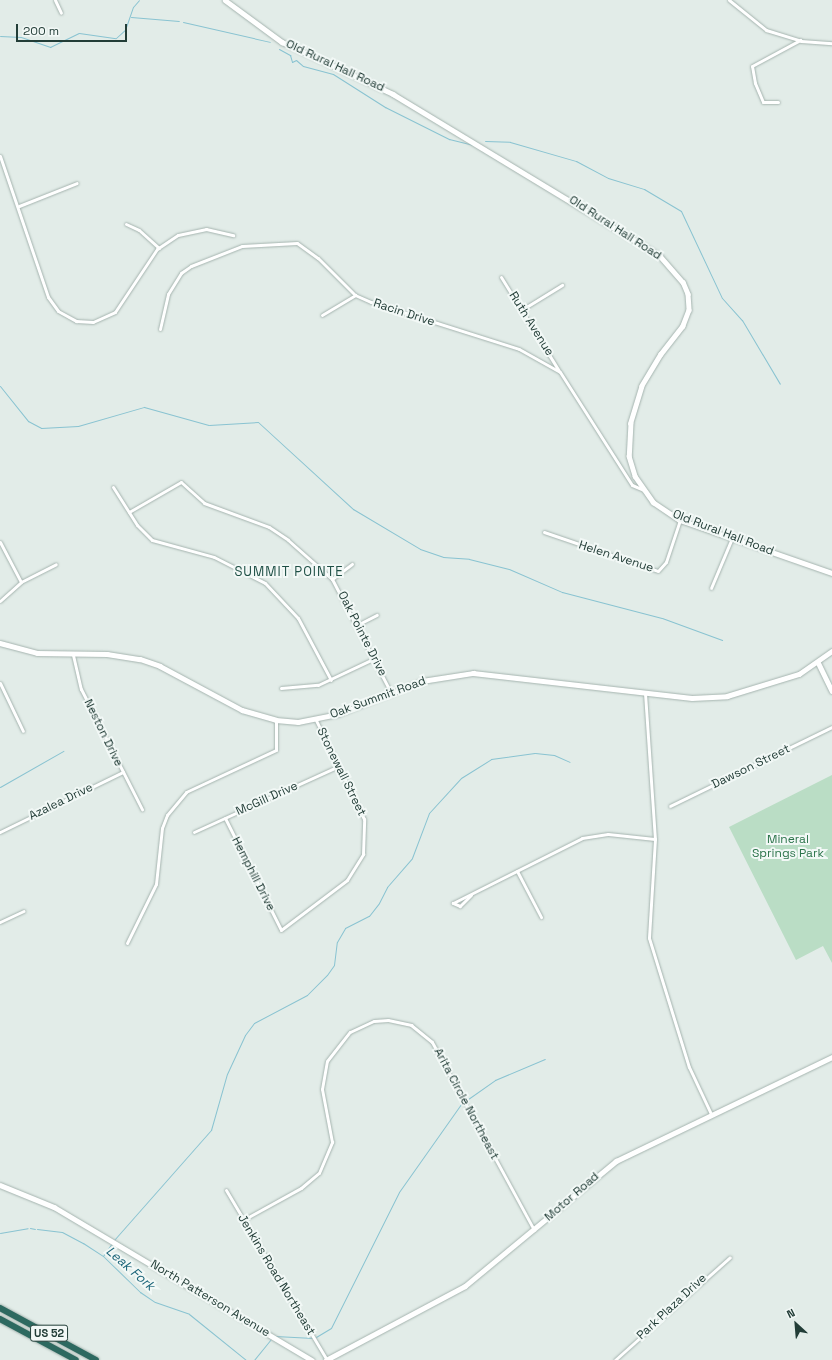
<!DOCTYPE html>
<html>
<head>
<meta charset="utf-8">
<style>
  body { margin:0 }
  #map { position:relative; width:832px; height:1360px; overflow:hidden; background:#e2ece8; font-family:"Space Grotesk",sans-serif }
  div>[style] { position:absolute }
  .green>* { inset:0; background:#baddc5 }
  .stream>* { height:1px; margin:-0.5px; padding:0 0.5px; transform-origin:0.5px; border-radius:0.5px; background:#89c3d1 }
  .roads { filter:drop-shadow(0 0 1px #a5b4af) drop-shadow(0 0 1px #a5b4af) }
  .street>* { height:3px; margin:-1.5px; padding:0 1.5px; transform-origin:1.5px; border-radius:1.5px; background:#fff }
  .secondary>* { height:4.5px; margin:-2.25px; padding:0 2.25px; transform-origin:2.25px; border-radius:2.25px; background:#fff }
  .highway>* { height:6px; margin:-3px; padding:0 3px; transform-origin:3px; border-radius:3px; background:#2d6960 }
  span { translate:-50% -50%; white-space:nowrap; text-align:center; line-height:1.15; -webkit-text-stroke:4px #f2f8f6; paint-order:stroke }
  .shield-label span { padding:1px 3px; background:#f2f8f6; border:1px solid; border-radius:3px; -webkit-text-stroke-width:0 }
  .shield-label { font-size:11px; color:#223d37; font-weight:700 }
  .street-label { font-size:12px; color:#223d37 }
  .park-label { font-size:12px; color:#2c744b }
  .neighbourhood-label { font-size:13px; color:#1e4f45; letter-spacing:1px }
  .water-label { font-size:13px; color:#1c6579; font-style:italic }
  .north { position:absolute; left:776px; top:1304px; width:40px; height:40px; -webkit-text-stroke:3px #f2f8f6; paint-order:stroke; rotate:334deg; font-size:11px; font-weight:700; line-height:16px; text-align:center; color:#223d37 }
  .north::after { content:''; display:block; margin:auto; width:14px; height:18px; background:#223d37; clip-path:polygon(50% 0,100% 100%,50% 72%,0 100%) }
  .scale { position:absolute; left:16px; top:24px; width:111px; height:18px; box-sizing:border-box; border:2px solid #223d37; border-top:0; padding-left:5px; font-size:12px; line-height:14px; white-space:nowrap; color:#223d37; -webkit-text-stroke:3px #f2f8f6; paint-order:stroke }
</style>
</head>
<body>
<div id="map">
  <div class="green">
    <i style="clip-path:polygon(832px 775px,832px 963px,823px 946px,796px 960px,729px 827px)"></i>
  </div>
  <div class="stream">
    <i style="left:131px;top:17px;width:48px;rotate:4.8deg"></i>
    <i style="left:183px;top:22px;width:89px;rotate:12.9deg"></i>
    <i style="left:0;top:36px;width:21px;rotate:3deg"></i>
    <i style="left:21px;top:37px;width:31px;rotate:19deg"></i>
    <i style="left:50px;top:47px;width:32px;rotate:-26deg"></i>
    <i style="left:79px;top:33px;width:37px;rotate:8deg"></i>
    <i style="left:116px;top:38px;width:12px;rotate:-42deg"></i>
    <i style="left:125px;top:30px;width:24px;rotate:-71deg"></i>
    <i style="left:133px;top:7px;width:9px;rotate:-49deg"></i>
    <i style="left:279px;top:49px;width:13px;rotate:29deg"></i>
    <i style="left:290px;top:55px;width:7px;rotate:74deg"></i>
    <i style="left:292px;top:62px;width:4px;rotate:-27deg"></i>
    <i style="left:296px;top:60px;width:9px;rotate:41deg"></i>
    <i style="left:303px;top:66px;width:31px;rotate:15deg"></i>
    <i style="left:333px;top:74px;width:62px;rotate:32.4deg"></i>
    <i style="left:385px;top:107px;width:72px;rotate:26.6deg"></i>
    <i style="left:449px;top:139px;width:25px;rotate:14deg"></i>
    <i style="left:485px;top:141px;width:25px;rotate:2deg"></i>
    <i style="left:510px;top:142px;width:69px;rotate:16.1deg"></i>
    <i style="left:576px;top:161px;width:36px;rotate:28deg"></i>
    <i style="left:608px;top:178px;width:38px;rotate:17deg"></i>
    <i style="left:644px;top:189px;width:43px;rotate:30.7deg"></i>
    <i style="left:681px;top:211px;width:96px;rotate:64.8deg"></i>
    <i style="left:722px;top:298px;width:30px;rotate:48deg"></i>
    <i style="left:742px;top:320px;width:74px;rotate:59.3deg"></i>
    <i style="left:0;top:386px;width:45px;rotate:51.3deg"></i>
    <i style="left:28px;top:421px;width:15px;rotate:28deg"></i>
    <i style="left:41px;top:428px;width:37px;rotate:-3deg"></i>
    <i style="left:78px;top:426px;width:69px;rotate:-16.1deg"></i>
    <i style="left:144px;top:407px;width:67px;rotate:15.5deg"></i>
    <i style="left:209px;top:425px;width:49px;rotate:-3.5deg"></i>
    <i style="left:258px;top:422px;width:129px;rotate:42.5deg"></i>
    <i style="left:353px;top:509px;width:78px;rotate:30.8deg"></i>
    <i style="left:420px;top:549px;width:24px;rotate:19deg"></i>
    <i style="left:443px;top:557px;width:26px;rotate:4deg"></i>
    <i style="left:469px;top:559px;width:41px;rotate:14deg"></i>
    <i style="left:509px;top:569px;width:58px;rotate:23.5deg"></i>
    <i style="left:562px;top:592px;width:103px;rotate:14.6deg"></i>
    <i style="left:662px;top:618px;width:64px;rotate:20.1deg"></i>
    <i style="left:0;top:787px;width:73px;rotate:-29.7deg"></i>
    <i style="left:30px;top:1228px;width:5px;rotate:11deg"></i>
    <i style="left:37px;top:1229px;width:25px;rotate:7deg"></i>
    <i style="left:62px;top:1232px;width:24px;rotate:28deg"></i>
    <i style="left:83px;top:1243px;width:24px;rotate:33deg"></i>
    <i style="left:103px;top:1256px;width:52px;rotate:44.2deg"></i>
    <i style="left:140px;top:1292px;width:18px;rotate:34deg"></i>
    <i style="left:155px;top:1302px;width:36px;rotate:19deg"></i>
    <i style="left:189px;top:1314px;width:73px;rotate:38.9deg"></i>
    <i style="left:0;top:1233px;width:28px;rotate:-10deg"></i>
    <i style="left:114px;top:1240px;width:147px;rotate:-48.6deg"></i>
    <i style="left:211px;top:1130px;width:58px;rotate:-74.1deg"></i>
    <i style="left:227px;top:1074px;width:43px;rotate:-65.2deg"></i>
    <i style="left:245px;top:1035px;width:15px;rotate:-53deg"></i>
    <i style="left:254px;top:1023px;width:60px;rotate:-27.8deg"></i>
    <i style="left:307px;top:995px;width:28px;rotate:-45deg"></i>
    <i style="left:327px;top:975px;width:12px;rotate:-55deg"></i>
    <i style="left:334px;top:965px;width:23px;rotate:-83deg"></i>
    <i style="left:337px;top:942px;width:16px;rotate:-60deg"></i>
    <i style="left:345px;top:928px;width:27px;rotate:-27deg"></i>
    <i style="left:369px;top:916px;width:16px;rotate:-52deg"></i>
    <i style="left:379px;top:903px;width:18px;rotate:-63deg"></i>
    <i style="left:387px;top:887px;width:38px;rotate:-49deg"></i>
    <i style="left:412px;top:858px;width:48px;rotate:-69.3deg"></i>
    <i style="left:429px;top:813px;width:47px;rotate:-47.6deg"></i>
    <i style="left:461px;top:778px;width:36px;rotate:-32deg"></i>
    <i style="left:491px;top:759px;width:44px;rotate:-7.8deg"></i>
    <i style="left:535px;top:753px;width:19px;rotate:6deg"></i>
    <i style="left:554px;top:755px;width:17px;rotate:24deg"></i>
    <i style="left:103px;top:1256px;width:16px;rotate:-55deg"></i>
    <i style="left:275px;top:1336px;width:38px;rotate:3deg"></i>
    <i style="left:316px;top:1337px;width:17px;rotate:-31deg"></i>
    <i style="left:331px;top:1328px;width:152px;rotate:-63.4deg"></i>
    <i style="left:399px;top:1192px;width:108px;rotate:-54.8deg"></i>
    <i style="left:461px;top:1104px;width:42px;rotate:-35.2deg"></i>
    <i style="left:495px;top:1080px;width:54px;rotate:-22.8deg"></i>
    <i style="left:254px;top:1360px;width:28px;rotate:-51deg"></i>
  </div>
  <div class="roads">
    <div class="street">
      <i style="left:55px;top:0;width:14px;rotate:65deg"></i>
      <i style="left:729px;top:0;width:48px;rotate:39deg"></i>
      <i style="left:766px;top:30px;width:37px;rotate:17deg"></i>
      <i style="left:801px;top:41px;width:31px;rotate:4deg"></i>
      <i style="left:778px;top:102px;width:15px;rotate:180deg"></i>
      <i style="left:763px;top:102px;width:21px;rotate:-113deg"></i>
      <i style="left:755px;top:83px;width:17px;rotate:-100deg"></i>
      <i style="left:752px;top:66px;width:55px;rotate:-28.4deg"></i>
      <i style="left:0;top:156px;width:149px;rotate:71.2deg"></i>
      <i style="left:48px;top:297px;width:17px;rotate:54deg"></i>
      <i style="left:58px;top:311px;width:21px;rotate:29deg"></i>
      <i style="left:76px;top:321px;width:17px;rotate:3deg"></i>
      <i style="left:93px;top:322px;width:24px;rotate:-24deg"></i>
      <i style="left:115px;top:312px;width:76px;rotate:-56.3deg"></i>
      <i style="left:157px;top:249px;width:25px;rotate:-34deg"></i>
      <i style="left:178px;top:235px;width:29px;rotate:-12deg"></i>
      <i style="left:206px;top:229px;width:28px;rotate:13deg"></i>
      <i style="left:19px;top:206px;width:62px;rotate:-21.6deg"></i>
      <i style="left:126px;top:224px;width:14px;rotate:25deg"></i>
      <i style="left:139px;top:230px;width:27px;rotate:42deg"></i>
      <i style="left:501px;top:277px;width:110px;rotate:58.3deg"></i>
      <i style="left:523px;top:309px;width:46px;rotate:-31.6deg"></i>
      <i style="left:322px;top:315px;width:39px;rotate:-31deg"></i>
      <i style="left:160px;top:329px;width:36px;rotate:-77deg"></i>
      <i style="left:168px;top:294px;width:25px;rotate:-58deg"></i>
      <i style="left:181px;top:273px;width:12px;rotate:-35deg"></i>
      <i style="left:191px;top:266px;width:55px;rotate:-21.4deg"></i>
      <i style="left:242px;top:246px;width:55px;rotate:-3.1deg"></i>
      <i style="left:297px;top:243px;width:26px;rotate:36deg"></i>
      <i style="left:318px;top:258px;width:52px;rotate:45deg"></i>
      <i style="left:355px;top:295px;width:17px;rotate:24deg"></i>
      <i style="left:371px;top:302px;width:155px;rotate:17.6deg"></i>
      <i style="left:519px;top:349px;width:47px;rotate:29.3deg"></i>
      <i style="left:560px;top:372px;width:134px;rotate:57.5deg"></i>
      <i style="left:632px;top:485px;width:13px;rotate:23deg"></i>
      <i style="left:113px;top:487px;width:45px;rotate:57.7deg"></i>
      <i style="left:137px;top:525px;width:21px;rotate:45deg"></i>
      <i style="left:152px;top:540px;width:64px;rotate:15.3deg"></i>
      <i style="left:214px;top:557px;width:57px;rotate:27deg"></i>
      <i style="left:265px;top:583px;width:48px;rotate:46.7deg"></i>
      <i style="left:298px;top:618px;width:70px;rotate:62deg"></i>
      <i style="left:129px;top:512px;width:60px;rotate:-30deg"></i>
      <i style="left:181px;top:482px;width:31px;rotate:42deg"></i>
      <i style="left:204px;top:503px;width:69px;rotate:20.3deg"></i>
      <i style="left:269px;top:527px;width:23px;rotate:34deg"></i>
      <i style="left:288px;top:540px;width:59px;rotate:41.6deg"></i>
      <i style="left:332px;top:579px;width:128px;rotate:62.6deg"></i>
      <i style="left:544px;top:532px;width:120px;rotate:18.9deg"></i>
      <i style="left:658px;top:571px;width:12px;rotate:-48deg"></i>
      <i style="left:666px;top:562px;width:44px;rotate:-71.6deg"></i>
      <i style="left:0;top:542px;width:45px;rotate:62.3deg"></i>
      <i style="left:332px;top:579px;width:25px;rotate:-37deg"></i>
      <i style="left:711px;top:588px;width:54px;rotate:-67.2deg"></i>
      <i style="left:0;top:601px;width:28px;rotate:-42deg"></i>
      <i style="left:21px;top:582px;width:39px;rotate:-27deg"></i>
      <i style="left:359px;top:624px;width:20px;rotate:-27deg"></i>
      <i style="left:73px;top:655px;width:35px;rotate:77deg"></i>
      <i style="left:81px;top:689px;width:135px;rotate:63.1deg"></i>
      <i style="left:0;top:683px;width:53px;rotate:64.4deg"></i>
      <i style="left:281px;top:688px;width:37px;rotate:-5deg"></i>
      <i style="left:318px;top:685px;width:63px;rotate:-25.3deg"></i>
      <i style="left:645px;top:693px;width:146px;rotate:86.1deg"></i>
      <i style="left:655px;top:839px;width:99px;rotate:93.5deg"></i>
      <i style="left:649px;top:938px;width:135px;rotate:72.8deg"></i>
      <i style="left:689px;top:1067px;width:52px;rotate:64.9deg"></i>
      <i style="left:670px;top:806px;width:180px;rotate:-26deg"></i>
      <i style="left:225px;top:818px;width:125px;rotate:63.4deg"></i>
      <i style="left:281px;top:930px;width:83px;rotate:-37.1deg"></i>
      <i style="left:347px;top:880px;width:31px;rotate:-58deg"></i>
      <i style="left:363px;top:854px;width:35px;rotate:-88deg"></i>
      <i style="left:364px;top:819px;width:110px;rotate:-115.9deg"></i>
      <i style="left:0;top:832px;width:137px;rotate:-26deg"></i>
      <i style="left:194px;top:832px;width:159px;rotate:-24.5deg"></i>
      <i style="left:517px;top:871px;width:52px;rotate:62.4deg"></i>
      <i style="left:471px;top:895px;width:16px;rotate:135deg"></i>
      <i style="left:460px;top:906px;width:8px;rotate:-157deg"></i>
      <i style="left:453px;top:903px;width:144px;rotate:-26.7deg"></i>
      <i style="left:582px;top:838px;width:26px;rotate:-9deg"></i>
      <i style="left:608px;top:834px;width:47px;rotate:6.1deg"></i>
      <i style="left:0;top:922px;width:26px;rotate:-25deg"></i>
      <i style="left:127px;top:943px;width:66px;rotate:-63.8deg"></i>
      <i style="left:156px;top:884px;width:56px;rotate:-83.9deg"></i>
      <i style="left:162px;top:828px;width:14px;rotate:-69deg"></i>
      <i style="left:167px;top:815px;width:30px;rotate:-50deg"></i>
      <i style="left:186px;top:792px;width:99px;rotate:-25deg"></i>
      <i style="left:276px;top:750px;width:30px;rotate:-90deg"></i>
      <i style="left:226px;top:1190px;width:198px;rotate:59.3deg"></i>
      <i style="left:243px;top:1220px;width:66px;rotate:-28.9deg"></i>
      <i style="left:301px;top:1188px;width:23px;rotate:-40deg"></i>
      <i style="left:319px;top:1173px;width:34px;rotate:-67deg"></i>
      <i style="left:332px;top:1142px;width:54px;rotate:-100.7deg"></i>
      <i style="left:322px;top:1089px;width:28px;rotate:-80deg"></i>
      <i style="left:327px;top:1061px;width:37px;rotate:-52deg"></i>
      <i style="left:350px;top:1032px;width:26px;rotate:-25deg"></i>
      <i style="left:374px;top:1021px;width:14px;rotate:-4deg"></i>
      <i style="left:388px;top:1020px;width:24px;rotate:12deg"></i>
      <i style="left:411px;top:1025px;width:27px;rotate:39deg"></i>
      <i style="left:432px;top:1042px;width:214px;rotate:61.5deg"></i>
      <i style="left:615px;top:1360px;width:154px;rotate:-41.8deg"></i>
    </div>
    <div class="secondary">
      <i style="left:225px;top:0;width:71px;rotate:36.4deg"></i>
      <i style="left:282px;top:42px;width:123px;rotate:25.1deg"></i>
      <i style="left:393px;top:94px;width:312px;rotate:31.2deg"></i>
      <i style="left:660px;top:256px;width:35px;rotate:49deg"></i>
      <i style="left:683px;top:282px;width:13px;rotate:67deg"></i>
      <i style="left:688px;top:294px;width:16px;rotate:86deg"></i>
      <i style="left:689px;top:310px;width:17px;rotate:111deg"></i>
      <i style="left:683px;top:326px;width:36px;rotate:128deg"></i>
      <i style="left:661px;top:354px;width:37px;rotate:121deg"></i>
      <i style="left:642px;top:386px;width:39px;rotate:107deg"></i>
      <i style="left:631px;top:423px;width:33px;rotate:93deg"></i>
      <i style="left:629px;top:456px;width:21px;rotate:73deg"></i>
      <i style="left:635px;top:476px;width:32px;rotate:55deg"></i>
      <i style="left:653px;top:502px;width:32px;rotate:34deg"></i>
      <i style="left:680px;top:520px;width:161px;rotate:19.2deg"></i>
      <i style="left:0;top:643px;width:38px;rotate:15deg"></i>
      <i style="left:37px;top:653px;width:70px;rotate:0.8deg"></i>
      <i style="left:107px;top:654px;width:33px;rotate:9deg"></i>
      <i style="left:140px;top:659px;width:21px;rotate:19deg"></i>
      <i style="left:160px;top:666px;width:93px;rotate:28.2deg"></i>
      <i style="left:242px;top:710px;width:35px;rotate:16deg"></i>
      <i style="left:276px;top:720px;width:22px;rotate:5deg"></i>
      <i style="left:298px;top:722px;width:41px;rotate:-11.3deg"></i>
      <i style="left:338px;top:714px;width:90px;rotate:-21.4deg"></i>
      <i style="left:422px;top:681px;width:52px;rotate:-8.9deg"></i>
      <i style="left:473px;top:673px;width:220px;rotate:6.5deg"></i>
      <i style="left:692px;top:698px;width:35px;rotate:-3deg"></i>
      <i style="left:727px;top:696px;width:75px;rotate:-17deg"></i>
      <i style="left:799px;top:674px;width:40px;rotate:-34.9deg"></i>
      <i style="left:818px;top:662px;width:32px;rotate:64deg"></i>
      <i style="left:0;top:1185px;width:58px;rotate:22.2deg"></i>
      <i style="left:54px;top:1207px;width:300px;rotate:30.7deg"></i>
      <i style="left:326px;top:1360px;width:157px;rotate:-28deg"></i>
      <i style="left:465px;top:1286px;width:196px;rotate:-39.6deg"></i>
      <i style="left:616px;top:1161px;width:240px;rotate:-25.7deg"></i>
    </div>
    <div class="highway">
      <i style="left:0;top:1308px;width:109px;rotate:28.4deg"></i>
      <i style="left:0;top:1319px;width:86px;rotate:28.3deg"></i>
    </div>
  </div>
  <div class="shield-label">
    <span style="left:49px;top:1333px">US 52</span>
  </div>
  <div class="street-label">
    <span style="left:335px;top:66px;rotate:25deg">Old Rural Hall Road</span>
    <span style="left:615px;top:228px;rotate:33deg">Old Rural Hall Road</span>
    <span style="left:404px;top:313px;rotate:18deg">Racin Drive</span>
    <span style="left:531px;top:324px;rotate:58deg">Ruth Avenue</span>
    <span style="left:723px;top:533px;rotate:21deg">Old Rural Hall Road</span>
    <span style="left:616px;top:557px;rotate:18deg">Helen Avenue</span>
    <span style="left:362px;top:634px;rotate:63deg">Oak Pointe Drive</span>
    <span style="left:378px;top:698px;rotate:-20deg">Oak Summit Road</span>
    <span style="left:103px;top:733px;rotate:64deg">Neston Drive</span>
    <span style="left:751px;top:767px;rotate:-26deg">Dawson Street</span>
    <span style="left:341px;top:772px;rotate:64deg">Stonewall Street</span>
    <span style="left:267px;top:799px;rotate:-24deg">McGill Drive</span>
    <span style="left:61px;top:802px;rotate:-26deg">Azalea Drive</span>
    <span style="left:253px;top:874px;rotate:63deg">Hemphill Drive</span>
    <span style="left:466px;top:1104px;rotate:62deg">Arita Circle Northeast</span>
    <span style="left:572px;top:1197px;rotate:-41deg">Motor Road</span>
    <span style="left:276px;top:1275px;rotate:59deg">Jenkins Road Northeast</span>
    <span style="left:210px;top:1299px;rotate:31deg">North Patterson Avenue</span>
    <span style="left:672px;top:1307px;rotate:-43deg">Park Plaza Drive</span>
  </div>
  <div class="park-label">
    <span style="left:788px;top:847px">Mineral<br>Springs Park</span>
  </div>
  <div class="neighbourhood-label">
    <span style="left:289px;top:572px">SUMMIT POINTE</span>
  </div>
  <div class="water-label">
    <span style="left:130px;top:1269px;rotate:41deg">Leak Fork</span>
  </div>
  <div class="north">N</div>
  <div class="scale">200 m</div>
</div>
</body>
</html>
